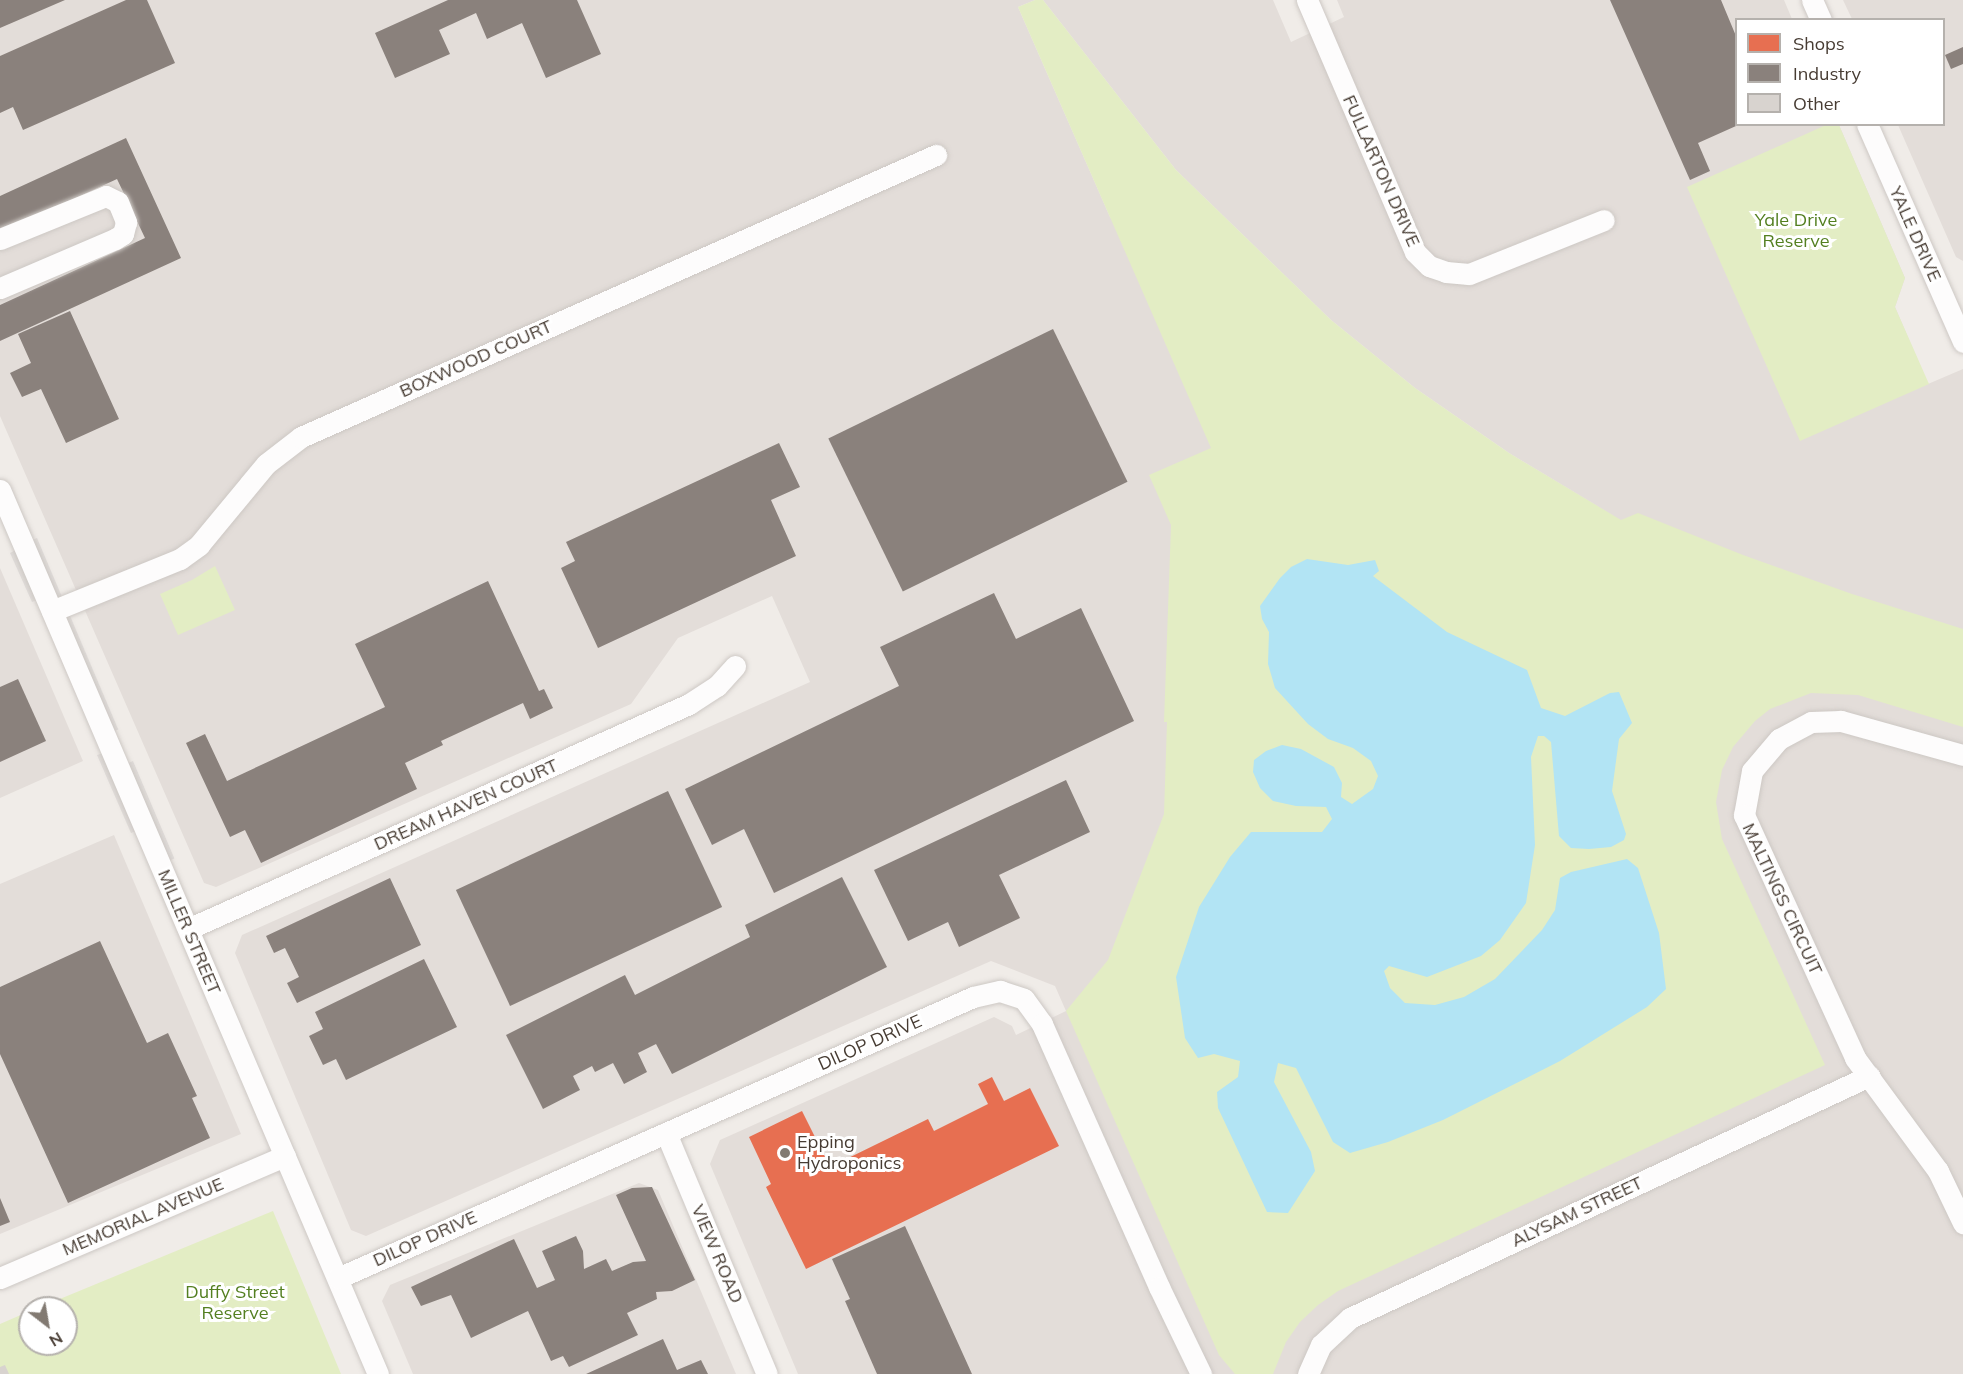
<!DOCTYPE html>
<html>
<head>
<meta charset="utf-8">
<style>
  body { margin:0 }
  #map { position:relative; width:1963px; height:1374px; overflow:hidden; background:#f0ece8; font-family:Mulish,sans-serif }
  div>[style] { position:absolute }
  .industrial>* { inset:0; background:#e3ddd9 }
  .green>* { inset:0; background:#e3edc4 }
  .parking>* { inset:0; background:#dfdbd8; transform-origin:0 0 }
  .water>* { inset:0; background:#b2e4f4 }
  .shops>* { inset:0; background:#e76f51 }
  .industry>* { inset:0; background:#8a817c; transform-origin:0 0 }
  .building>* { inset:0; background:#d8d3cf }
  .roads { filter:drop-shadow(0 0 2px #cdc8c4) drop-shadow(0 0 2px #cdc8c4) }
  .minor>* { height:21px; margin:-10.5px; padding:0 10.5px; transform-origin:10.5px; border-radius:10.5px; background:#fdfcfc }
  .dots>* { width:16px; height:16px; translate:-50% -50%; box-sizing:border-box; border:3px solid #fff; border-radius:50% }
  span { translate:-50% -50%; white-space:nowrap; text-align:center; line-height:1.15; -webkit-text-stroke:6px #fff; paint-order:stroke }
  .street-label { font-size:18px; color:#473c33 }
  .park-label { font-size:18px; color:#537f20 }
  .poi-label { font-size:18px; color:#473c33 }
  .left { translate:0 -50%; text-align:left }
  .legend { position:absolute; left:1735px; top:18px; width:210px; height:108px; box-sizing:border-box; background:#fff; border:2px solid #b5b1ad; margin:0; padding:8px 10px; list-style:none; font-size:18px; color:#473c33 }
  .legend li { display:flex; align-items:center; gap:12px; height:30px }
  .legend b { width:30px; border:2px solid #b5b1ad }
  .north { position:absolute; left:18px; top:1296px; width:60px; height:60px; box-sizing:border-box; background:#fff; border:2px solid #b5b1ad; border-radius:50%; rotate:149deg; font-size:16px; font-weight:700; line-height:24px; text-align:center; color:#473c33 }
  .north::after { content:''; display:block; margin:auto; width:21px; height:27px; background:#827a72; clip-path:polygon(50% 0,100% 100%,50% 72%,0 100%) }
</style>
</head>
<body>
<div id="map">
  <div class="industrial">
    <i style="clip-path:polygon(0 0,1035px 0,1018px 7px,1110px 217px,1621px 520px,1509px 453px,1415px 388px,1331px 320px,1176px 170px,1043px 0,1273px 0,1291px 42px,1344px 17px,1337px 0,1784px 0,1792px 19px,1736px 20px,1736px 124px,1839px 125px,1905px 278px,1895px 307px,1928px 384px,1963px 369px,1963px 1374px,798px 1374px,710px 1164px,720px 1140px,994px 1017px,1012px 1026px,1016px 1035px,1066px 1011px,1055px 986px,991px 961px,366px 1236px,351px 1230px,235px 953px,242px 935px,810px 682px,772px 596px,678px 638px,631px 704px,216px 887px,204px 883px,0 416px)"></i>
    <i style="clip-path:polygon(1843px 0,1963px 0,1963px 261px,1956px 257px,1898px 125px,1944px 124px,1944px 20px,1852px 19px)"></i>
    <i style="clip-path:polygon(0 568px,83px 761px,0 798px)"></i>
    <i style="clip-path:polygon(114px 835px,241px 1134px,0 1234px,0 884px)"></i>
    <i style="clip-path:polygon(639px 1183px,658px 1190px,736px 1374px,413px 1374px,382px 1301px,390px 1285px)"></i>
  </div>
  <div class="green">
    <i style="clip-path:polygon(1035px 0,1043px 0,1176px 170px,1331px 320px,1415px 388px,1509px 453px,1621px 520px,1638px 513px,1743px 555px,1852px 594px,1963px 629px,1963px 727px,1858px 695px,1811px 693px,1770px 709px,1755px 721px,1733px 747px,1722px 770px,1716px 802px,1722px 839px,1825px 1065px,1338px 1291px,1318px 1305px,1300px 1322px,1286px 1342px,1273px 1374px,1235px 1374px,1219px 1355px,1066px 1011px,1108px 960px,1164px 814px,1167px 722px,1164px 722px,1171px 525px,1149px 475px,1211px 448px,1018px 7px)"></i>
    <i style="clip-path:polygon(1826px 125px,1839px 125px,1905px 278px,1895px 307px,1929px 384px,1800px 441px,1687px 187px)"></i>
    <i style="clip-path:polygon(215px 566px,235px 610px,178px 635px,160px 594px,192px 580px)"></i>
    <i style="clip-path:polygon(273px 1211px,341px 1374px,0 1374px,0 1324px,30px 1311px,30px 1344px,66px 1344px,66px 1308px,38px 1308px)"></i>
  </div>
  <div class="parking">
    <i style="left:37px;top:538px;width:208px;height:5px;rotate:67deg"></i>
    <i style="clip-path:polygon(16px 550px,37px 600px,32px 602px,10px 553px)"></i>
    <i style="clip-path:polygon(103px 753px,136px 831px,131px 833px,97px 755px)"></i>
    <i style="left:133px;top:761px;width:106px;height:5px;rotate:67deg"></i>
  </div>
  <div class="water">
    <i style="clip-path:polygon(1307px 559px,1348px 565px,1375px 560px,1379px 571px,1373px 576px,1447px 632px,1527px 670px,1541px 708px,1565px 716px,1610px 693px,1619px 692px,1632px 723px,1619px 739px,1612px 791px,1626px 834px,1624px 840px,1611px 847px,1589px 849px,1571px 848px,1559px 836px,1551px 742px,1544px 736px,1538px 736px,1531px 757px,1535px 845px,1526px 903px,1500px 940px,1481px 956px,1427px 977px,1389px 966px,1384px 971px,1390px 988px,1405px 1003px,1435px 1005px,1464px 997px,1495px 979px,1542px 930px,1555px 910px,1560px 878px,1571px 872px,1627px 859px,1638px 868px,1659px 933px,1666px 989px,1647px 1007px,1560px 1061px,1443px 1120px,1388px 1142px,1350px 1153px,1333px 1142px,1296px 1068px,1278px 1063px,1274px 1082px,1311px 1152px,1315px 1171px,1288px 1213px,1267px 1212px,1218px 1108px,1217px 1092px,1238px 1077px,1240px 1061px,1214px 1054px,1198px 1058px,1185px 1038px,1176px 977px,1199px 907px,1230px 857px,1251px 832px,1322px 832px,1332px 819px,1326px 807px,1296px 806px,1273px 801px,1260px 788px,1253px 772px,1254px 760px,1266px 751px,1282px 745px,1301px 749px,1334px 767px,1342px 783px,1341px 797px,1352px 804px,1373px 789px,1378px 776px,1371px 761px,1353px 748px,1328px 739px,1308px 724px,1275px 688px,1268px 664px,1269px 632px,1262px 619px,1260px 606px,1280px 578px,1291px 567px)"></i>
  </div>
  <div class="shops">
    <i style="clip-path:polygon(992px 1077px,1004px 1101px,1030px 1088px,1059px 1146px,806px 1269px,766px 1187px,771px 1184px,749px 1137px,802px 1111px,830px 1167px,928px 1119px,934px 1131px,988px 1104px,978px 1084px)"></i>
  </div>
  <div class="industry">
    <i style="clip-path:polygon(0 0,65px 0,0 28px)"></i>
    <i style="clip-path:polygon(126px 0,147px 0,175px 63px,23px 130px,13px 107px,0 113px,0 56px)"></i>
    <i style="clip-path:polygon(448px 0,577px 0,601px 54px,546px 78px,522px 23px,487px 39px,476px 13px,439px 30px,450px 54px,395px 78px,375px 33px)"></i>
    <i style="clip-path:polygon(1610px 0,1721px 0,1736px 36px,1736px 126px,1698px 143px,1710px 171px,1690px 180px)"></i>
    <i style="clip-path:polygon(1963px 47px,1963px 64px,1951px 69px,1945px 55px)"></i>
    <i style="clip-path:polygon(126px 138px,181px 258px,0 341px,0 305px,145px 238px,117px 179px,0 233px,0 196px)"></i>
    <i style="clip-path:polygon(70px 311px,119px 419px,66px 443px,41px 389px,22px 397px,10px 373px,31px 363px,18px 334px)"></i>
    <i style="left:1053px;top:329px;width:170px;height:250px;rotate:64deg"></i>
    <i style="clip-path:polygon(779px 443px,800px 487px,771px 500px,796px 556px,598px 648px,561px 568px,575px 561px,566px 542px)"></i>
    <i style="clip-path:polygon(488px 581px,539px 691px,544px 689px,553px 708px,530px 719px,523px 703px,441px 741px,443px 745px,405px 763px,417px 789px,261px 863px,245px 830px,230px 837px,186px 743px,205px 734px,227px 781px,385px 707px,355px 644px)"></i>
    <i style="clip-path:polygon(994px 593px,1016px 639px,1081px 608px,1134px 721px,774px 893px,744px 829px,712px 845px,685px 789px,899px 686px,880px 647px)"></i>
    <i style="clip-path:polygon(18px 679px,46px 741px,0 762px,0 687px)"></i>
    <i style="clip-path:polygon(1066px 780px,1090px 832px,999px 875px,1020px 918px,959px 947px,948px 922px,908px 941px,874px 870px)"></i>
    <i style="left:668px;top:791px;width:128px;height:234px;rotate:65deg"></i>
    <i style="clip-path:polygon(842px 877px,887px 967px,672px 1074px,656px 1044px,638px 1053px,647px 1072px,624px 1084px,613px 1063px,595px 1072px,592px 1066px,573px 1076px,580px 1090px,543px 1109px,506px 1035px,625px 975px,635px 995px,750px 937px,745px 925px)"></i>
    <i style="clip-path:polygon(390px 878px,421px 945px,297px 1003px,287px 983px,299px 977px,285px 948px,274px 953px,266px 936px)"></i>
    <i style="clip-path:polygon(100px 941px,147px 1043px,168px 1033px,197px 1096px,192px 1098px,210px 1138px,68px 1203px,0 1054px,0 987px)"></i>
    <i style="clip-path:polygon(424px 959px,457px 1027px,346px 1080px,336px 1059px,323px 1065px,309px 1036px,323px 1029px,315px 1012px)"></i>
    <i style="clip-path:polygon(652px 1187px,695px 1280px,672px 1291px,656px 1292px,657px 1299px,627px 1313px,638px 1335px,569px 1367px,563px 1356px,551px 1361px,528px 1311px,471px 1338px,451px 1295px,421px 1306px,411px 1287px,514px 1239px,537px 1288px,555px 1280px,542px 1251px,576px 1236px,583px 1251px,584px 1269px,606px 1259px,612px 1271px,633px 1262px,646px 1261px,616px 1195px,632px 1188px)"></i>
    <i style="clip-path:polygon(0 1198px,10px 1222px,0 1226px)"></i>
    <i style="clip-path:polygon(905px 1226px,972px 1374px,877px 1374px,845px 1301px,850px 1299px,832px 1259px)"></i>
    <i style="clip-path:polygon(663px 1339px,677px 1370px,701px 1360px,708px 1374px,586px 1374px)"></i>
  </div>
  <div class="building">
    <i style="clip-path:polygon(5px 1365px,9px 1374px,0 1374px,0 1367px)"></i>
  </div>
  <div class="roads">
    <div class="minor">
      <i style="left:1307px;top:0;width:274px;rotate:66.8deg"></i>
      <i style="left:1415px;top:252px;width:20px;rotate:45deg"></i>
      <i style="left:1429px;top:266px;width:18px;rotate:19deg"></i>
      <i style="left:1446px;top:272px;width:23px;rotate:5deg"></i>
      <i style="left:1469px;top:274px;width:145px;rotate:-21.8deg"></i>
      <i style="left:1812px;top:0;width:22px;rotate:66deg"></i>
      <i style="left:1867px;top:124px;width:238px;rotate:66.2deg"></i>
      <i style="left:0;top:239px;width:114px;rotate:-22.1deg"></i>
      <i style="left:106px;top:196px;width:13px;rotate:27deg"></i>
      <i style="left:118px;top:202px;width:22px;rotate:68deg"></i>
      <i style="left:126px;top:222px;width:12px;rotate:104deg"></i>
      <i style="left:123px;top:234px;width:9px;rotate:148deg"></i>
      <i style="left:115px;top:239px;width:125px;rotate:156.9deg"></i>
      <i style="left:0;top:490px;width:961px;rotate:66.85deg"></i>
      <i style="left:52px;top:611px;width:138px;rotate:-22.1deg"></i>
      <i style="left:180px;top:559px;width:24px;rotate:-36deg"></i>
      <i style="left:199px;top:545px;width:105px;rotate:-50.4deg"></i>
      <i style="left:266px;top:464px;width:44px;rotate:-37.6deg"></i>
      <i style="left:301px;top:437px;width:695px;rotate:-23.95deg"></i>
      <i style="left:1963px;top:755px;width:127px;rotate:-164.4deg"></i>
      <i style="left:1841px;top:721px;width:30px;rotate:178deg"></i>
      <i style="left:1811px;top:722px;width:36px;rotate:152deg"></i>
      <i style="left:1779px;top:739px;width:42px;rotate:130.2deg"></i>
      <i style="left:1752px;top:771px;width:45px;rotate:100.3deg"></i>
      <i style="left:1744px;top:815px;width:267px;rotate:65.4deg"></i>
      <i style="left:1855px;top:1058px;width:140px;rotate:53.7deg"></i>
      <i style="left:1938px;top:1171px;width:58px;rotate:64.3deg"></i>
      <i style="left:188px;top:929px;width:549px;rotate:-24.18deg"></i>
      <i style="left:689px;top:704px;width:33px;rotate:-33deg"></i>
      <i style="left:717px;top:686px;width:27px;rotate:-48deg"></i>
      <i style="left:666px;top:1133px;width:261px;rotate:67.3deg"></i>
      <i style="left:0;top:1278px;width:310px;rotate:-23.2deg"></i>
      <i style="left:338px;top:1278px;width:694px;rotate:-23.87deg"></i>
      <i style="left:973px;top:997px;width:28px;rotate:-13deg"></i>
      <i style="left:1000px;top:991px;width:25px;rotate:18deg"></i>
      <i style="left:1024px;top:999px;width:31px;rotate:54deg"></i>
      <i style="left:1042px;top:1024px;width:288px;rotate:66deg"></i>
      <i style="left:1159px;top:1287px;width:97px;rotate:64.2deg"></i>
      <i style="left:1308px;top:1374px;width:32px;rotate:-66deg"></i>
      <i style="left:1321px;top:1345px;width:40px;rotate:-43deg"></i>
      <i style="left:1350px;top:1318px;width:573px;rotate:-25deg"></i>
    </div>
  </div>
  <div class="dots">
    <i style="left:785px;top:1153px;background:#827a72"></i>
  </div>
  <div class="street-label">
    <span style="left:1381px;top:171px;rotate:66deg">FULLARTON DRIVE</span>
    <span style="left:1915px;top:234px;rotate:66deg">YALE DRIVE</span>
    <span style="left:476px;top:359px;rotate:-24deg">BOXWOOD COURT</span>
    <span style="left:466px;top:805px;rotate:-24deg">DREAM HAVEN COURT</span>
    <span style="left:1782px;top:899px;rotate:65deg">MALTINGS CIRCUIT</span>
    <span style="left:189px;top:932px;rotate:67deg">MILLER STREET</span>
    <span style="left:870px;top:1043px;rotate:-24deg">DILOP DRIVE</span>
    <span style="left:1577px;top:1212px;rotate:-25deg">ALYSAM STREET</span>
    <span style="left:143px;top:1217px;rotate:-23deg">MEMORIAL AVENUE</span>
    <span style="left:425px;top:1239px;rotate:-24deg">DILOP DRIVE</span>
    <span style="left:717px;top:1254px;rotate:67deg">VIEW ROAD</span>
  </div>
  <div class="park-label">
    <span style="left:1796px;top:231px">Yale Drive<br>Reserve</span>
    <span style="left:235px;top:1303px">Duffy Street<br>Reserve</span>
  </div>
  <div class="poi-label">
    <span class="left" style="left:797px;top:1153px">Epping<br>Hydroponics</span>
  </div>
  <ul class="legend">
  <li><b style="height:16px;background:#e76f51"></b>Shops</li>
  <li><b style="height:16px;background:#8a817c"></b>Industry</li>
  <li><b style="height:16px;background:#d8d3cf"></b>Other</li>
  </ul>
  <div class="north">N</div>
</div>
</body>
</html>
